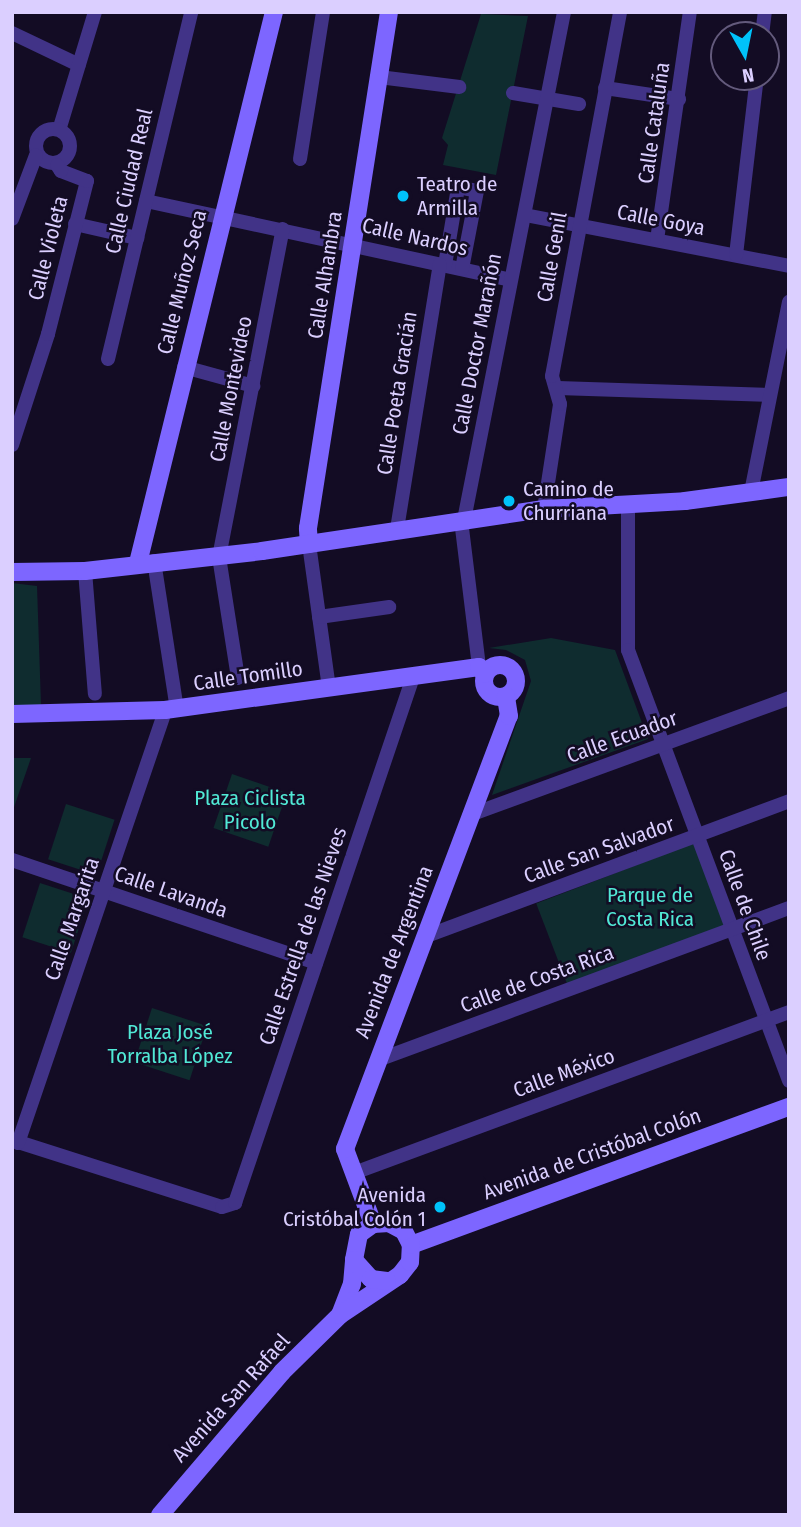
<!DOCTYPE html>
<html>
<head>
<meta charset="utf-8">
<style>
  body { margin:0 }
  #map { position:relative; width:801px; height:1527px; overflow:hidden; background:#130c24; font-family:"Fira Sans Condensed",sans-serif }
  div>[style] { position:absolute }
  .green>* { inset:0; background:#0f2c2f; transform-origin:0 0 }
  .street>* { height:14px; margin:-7px; padding:0 7px; transform-origin:7px; border-radius:7px; background:#413387 }
  .street>.ring { margin:-7px; padding:0; box-sizing:content-box; background:none; border:14px solid #413387; border-radius:50% }
  .secondary>* { height:18px; margin:-9px; padding:0 9px; transform-origin:9px; border-radius:9px; background:#7d66ff }
  .secondary>.ring { margin:-9px; padding:0; box-sizing:content-box; background:none; border:18px solid #7d66ff; border-radius:50% }
  .dots>* { width:19px; height:19px; translate:-50% -50%; box-sizing:border-box; border:4px solid #130c24; border-radius:50% }
  span { translate:-50% -50%; white-space:nowrap; text-align:center; line-height:1.15; -webkit-text-stroke:5px #130c24; paint-order:stroke }
  .street-label { font-size:21px; color:#dbcfff }
  .poi-label { font-size:21px; color:#dbcfff }
  .left { translate:0 -50%; text-align:left }
  .right { translate:-100% -50%; text-align:right }
  .park-label { font-size:21px; color:#51e9d6 }
  .frame { position:absolute; inset:0; border:14px solid #dbcfff; pointer-events:none }
  .north { position:absolute; left:710px; top:21px; width:70px; height:70px; box-sizing:border-box; background:#130c24; border:2px solid #635a7c; border-radius:50%; rotate:171deg; font-size:19px; font-weight:700; line-height:28px; text-align:center; color:#dbcfff }
  .north::after { content:''; display:block; margin:auto; width:24px; height:32px; background:#00c2fa; clip-path:polygon(50% 0,100% 100%,50% 72%,0 100%) }
</style>
</head>
<body>
<div id="map">
  <div class="green">
    <i style="clip-path:polygon(481px 14px,528px 16px,496px 175px,443px 165px,448px 145px,442px 138px)"></i>
    <i style="clip-path:polygon(12px 583px,37px 586px,41px 705px,12px 705px)"></i>
    <i style="clip-path:polygon(551px 638px,615px 650px,648px 739px,492px 795px,531px 681px,525px 660px,506px 650px,489px 648px)"></i>
    <i style="clip-path:polygon(12px 758px,31px 758px,12px 813px)"></i>
    <i style="left:232px;top:774px;width:58px;height:57px;rotate:19deg"></i>
    <i style="left:66px;top:804px;width:51px;height:58px;rotate:18deg"></i>
    <i style="left:694px;top:843px;width:90px;height:169px;rotate:69deg"></i>
    <i style="left:40px;top:883px;width:51px;height:57px;rotate:18deg"></i>
    <i style="left:152px;top:1008px;width:58px;height:57px;rotate:18deg"></i>
  </div>
  <div class="street">
    <i style="left:12px;top:33px;width:74px;rotate:25.5deg"></i>
    <i style="left:762px;top:35px;width:23px;rotate:-83deg"></i>
    <i style="left:379px;top:77px;width:81px;rotate:7.1deg"></i>
    <i style="left:605px;top:88px;width:75px;rotate:8.5deg"></i>
    <i style="left:513px;top:93px;width:67px;rotate:9.5deg"></i>
    <i style="left:60px;top:127px;width:120px;rotate:-73.1deg"></i>
    <i class="ring" style="left:36px;top:129px;width:20px;height:20px"></i>
    <i style="left:300px;top:159px;width:149px;rotate:-81.1deg"></i>
    <i style="left:146px;top:201px;width:373px;rotate:12.2deg"></i>
    <i style="left:525px;top:215px;width:269px;rotate:10.9deg"></i>
    <i style="left:12px;top:219px;width:68px;rotate:-69.4deg"></i>
    <i style="left:75px;top:224px;width:64px;rotate:12.7deg"></i>
    <i style="left:657px;top:240px;width:230px;rotate:-81.8deg"></i>
    <i style="left:736px;top:255px;width:179px;rotate:-83.3deg"></i>
    <i style="left:445px;top:265px;width:79px;rotate:-80.5deg"></i>
    <i style="left:458px;top:187px;width:19px;rotate:12deg"></i>
    <i style="left:477px;top:191px;width:79px;rotate:100.9deg"></i>
    <i style="left:108px;top:359px;width:357px;rotate:-76.5deg"></i>
    <i style="left:184px;top:367px;width:72px;rotate:15.4deg"></i>
    <i style="left:558px;top:388px;width:212px;rotate:1.9deg"></i>
    <i style="left:12px;top:445px;width:117px;rotate:-72deg"></i>
    <i style="left:48px;top:334px;width:158px;rotate:-75.7deg"></i>
    <i style="left:87px;top:181px;width:28px;rotate:-159deg"></i>
    <i style="left:61px;top:171px;width:7px;rotate:-124deg"></i>
    <i style="left:751px;top:492px;width:194px;rotate:-78.7deg"></i>
    <i style="left:628px;top:503px;width:147px;rotate:90deg"></i>
    <i style="left:628px;top:650px;width:460px;rotate:69.5deg"></i>
    <i style="left:544px;top:509px;width:106px;rotate:-81.3deg"></i>
    <i style="left:560px;top:404px;width:29px;rotate:-106deg"></i>
    <i style="left:552px;top:376px;width:370px;rotate:-79.4deg"></i>
    <i style="left:461px;top:520px;width:148px;rotate:83deg"></i>
    <i style="left:464px;top:520px;width:518px;rotate:-78.86deg"></i>
    <i style="left:397px;top:529px;width:268px;rotate:-80.8deg"></i>
    <i style="left:309px;top:544px;width:145px;rotate:82.1deg"></i>
    <i style="left:154px;top:561px;width:150px;rotate:81.2deg"></i>
    <i style="left:85px;top:571px;width:123px;rotate:85.4deg"></i>
    <i style="left:319px;top:617px;width:71px;rotate:-8.1deg"></i>
    <i style="left:238px;top:678px;width:122px;rotate:-98.9deg"></i>
    <i style="left:219px;top:557px;width:334px;rotate:-79deg"></i>
    <i style="left:470px;top:815px;width:340px;rotate:-20.1deg"></i>
    <i style="left:12px;top:860px;width:321px;rotate:18.7deg"></i>
    <i style="left:424px;top:937px;width:390px;rotate:-20.4deg"></i>
    <i style="left:378px;top:1060px;width:438px;rotate:-20.3deg"></i>
    <i style="left:12px;top:1140px;width:220px;rotate:17.7deg"></i>
    <i style="left:222px;top:1207px;width:14px;rotate:-17deg"></i>
    <i style="left:235px;top:1203px;width:555px;rotate:-71.3deg"></i>
    <i style="left:18px;top:1143px;width:457px;rotate:-71.2deg"></i>
    <i style="left:354px;top:1173px;width:464px;rotate:-20.3deg"></i>
  </div>
  <div class="secondary">
    <i style="left:309px;top:544px;width:16px;rotate:-94deg"></i>
    <i style="left:308px;top:528px;width:522px;rotate:-81.08deg"></i>
    <i style="left:138px;top:563px;width:568px;rotate:-76.14deg"></i>
    <i style="left:12px;top:572px;width:73px;rotate:-0.8deg"></i>
    <i style="left:85px;top:571px;width:178px;rotate:-6.4deg"></i>
    <i style="left:262px;top:551px;width:285px;rotate:-8.5deg"></i>
    <i style="left:544px;top:509px;width:141px;rotate:-3.2deg"></i>
    <i style="left:685px;top:501px;width:105px;rotate:-7.7deg"></i>
    <i class="ring" style="left:484px;top:665px;width:14px;height:14px"></i>
    <i style="left:12px;top:714px;width:153px;rotate:-1.5deg"></i>
    <i style="left:165px;top:710px;width:317px;rotate:-7.8deg"></i>
    <i style="left:479px;top:667px;width:9px;rotate:49deg"></i>
    <i style="left:373px;top:1224px;width:80px;rotate:-110.5deg"></i>
    <i style="left:345px;top:1149px;width:463px;rotate:-69.3deg"></i>
    <i style="left:509px;top:716px;width:20px;rotate:-99deg"></i>
    <i style="left:411px;top:1245px;width:402px;rotate:-20.1deg"></i>
    <i style="left:340px;top:1315px;width:33px;rotate:-69deg"></i>
    <i style="left:352px;top:1284px;width:24px;rotate:-85deg"></i>
    <i style="left:160px;top:1515px;width:188px;rotate:-49.5deg"></i>
    <i style="left:282px;top:1372px;width:81px;rotate:-44.5deg"></i>
    <i style="left:340px;top:1315px;width:72px;rotate:-33.7deg"></i>
    <i style="left:400px;top:1275px;width:16px;rotate:-52deg"></i>
    <i style="left:410px;top:1262px;width:17px;rotate:-87deg"></i>
    <i style="left:411px;top:1245px;width:16px;rotate:-117deg"></i>
    <i style="left:404px;top:1231px;width:17px;rotate:-152deg"></i>
    <i style="left:389px;top:1223px;width:16px;rotate:176deg"></i>
    <i style="left:373px;top:1224px;width:17px;rotate:144deg"></i>
    <i style="left:359px;top:1234px;width:26px;rotate:101deg"></i>
    <i style="left:354px;top:1260px;width:25px;rotate:48deg"></i>
    <i style="left:371px;top:1279px;width:16px;rotate:7deg"></i>
  </div>
  <div class="dots">
    <i style="left:403px;top:196px;background:#00c2fa"></i>
    <i style="left:509px;top:501px;background:#00c2fa"></i>
    <i style="left:440px;top:1207px;background:#00c2fa"></i>
  </div>
  <div class="street-label">
    <span style="left:654px;top:123px;rotate:-82deg">Calle Cataluña</span>
    <span style="left:129px;top:181px;rotate:-77deg">Calle Ciudad Real</span>
    <span style="left:661px;top:220px;rotate:11deg">Calle Goya</span>
    <span style="left:415px;top:237px;rotate:13deg">Calle Nardos</span>
    <span style="left:48px;top:248px;rotate:-76deg">Calle Violeta</span>
    <span style="left:552px;top:257px;rotate:-80deg">Calle Genil</span>
    <span style="left:325px;top:275px;rotate:-81deg">Calle Alhambra</span>
    <span style="left:182px;top:282px;rotate:-76deg">Calle Muñoz Seca</span>
    <span style="left:477px;top:344px;rotate:-79deg">Calle Doctor Marañón</span>
    <span style="left:231px;top:389px;rotate:-79deg">Calle Montevideo</span>
    <span style="left:397px;top:393px;rotate:-81deg">Calle Poeta Gracián</span>
    <span style="left:248px;top:676px;rotate:-8deg">Calle Tomillo</span>
    <span style="left:622px;top:737px;rotate:-20deg">Calle Ecuador</span>
    <span style="left:599px;top:850px;rotate:-20deg">Calle San Salvador</span>
    <span style="left:171px;top:892px;rotate:19deg">Calle Lavanda</span>
    <span style="left:745px;top:905px;rotate:70deg">Calle de Chile</span>
    <span style="left:72px;top:919px;rotate:-71deg">Calle Margarita</span>
    <span style="left:303px;top:936px;rotate:-71deg">Calle Estrella de las Nieves</span>
    <span style="left:394px;top:952px;rotate:-69deg">Avenida de Argentina</span>
    <span style="left:537px;top:979px;rotate:-20deg">Calle de Costa Rica</span>
    <span style="left:564px;top:1073px;rotate:-20deg">Calle México</span>
    <span style="left:592px;top:1154px;rotate:-20deg">Avenida de Cristóbal Colón</span>
    <span style="left:231px;top:1398px;rotate:-48deg">Avenida San Rafael</span>
  </div>
  <div class="poi-label">
    <span class="left" style="left:417px;top:196px">Teatro de<br>Armilla</span>
    <span class="left" style="left:523px;top:501px">Camino de<br>Churriana</span>
    <span class="right" style="left:426px;top:1207px">Avenida<br>Cristóbal Colón 1</span>
  </div>
  <div class="park-label">
    <span style="left:250px;top:810px">Plaza Ciclista<br>Picolo</span>
    <span style="left:650px;top:907px">Parque de<br>Costa Rica</span>
    <span style="left:170px;top:1044px">Plaza José<br>Torralba López</span>
  </div>
  <div class="frame"></div>
  <div class="north">N</div>
</div>
</body>
</html>
